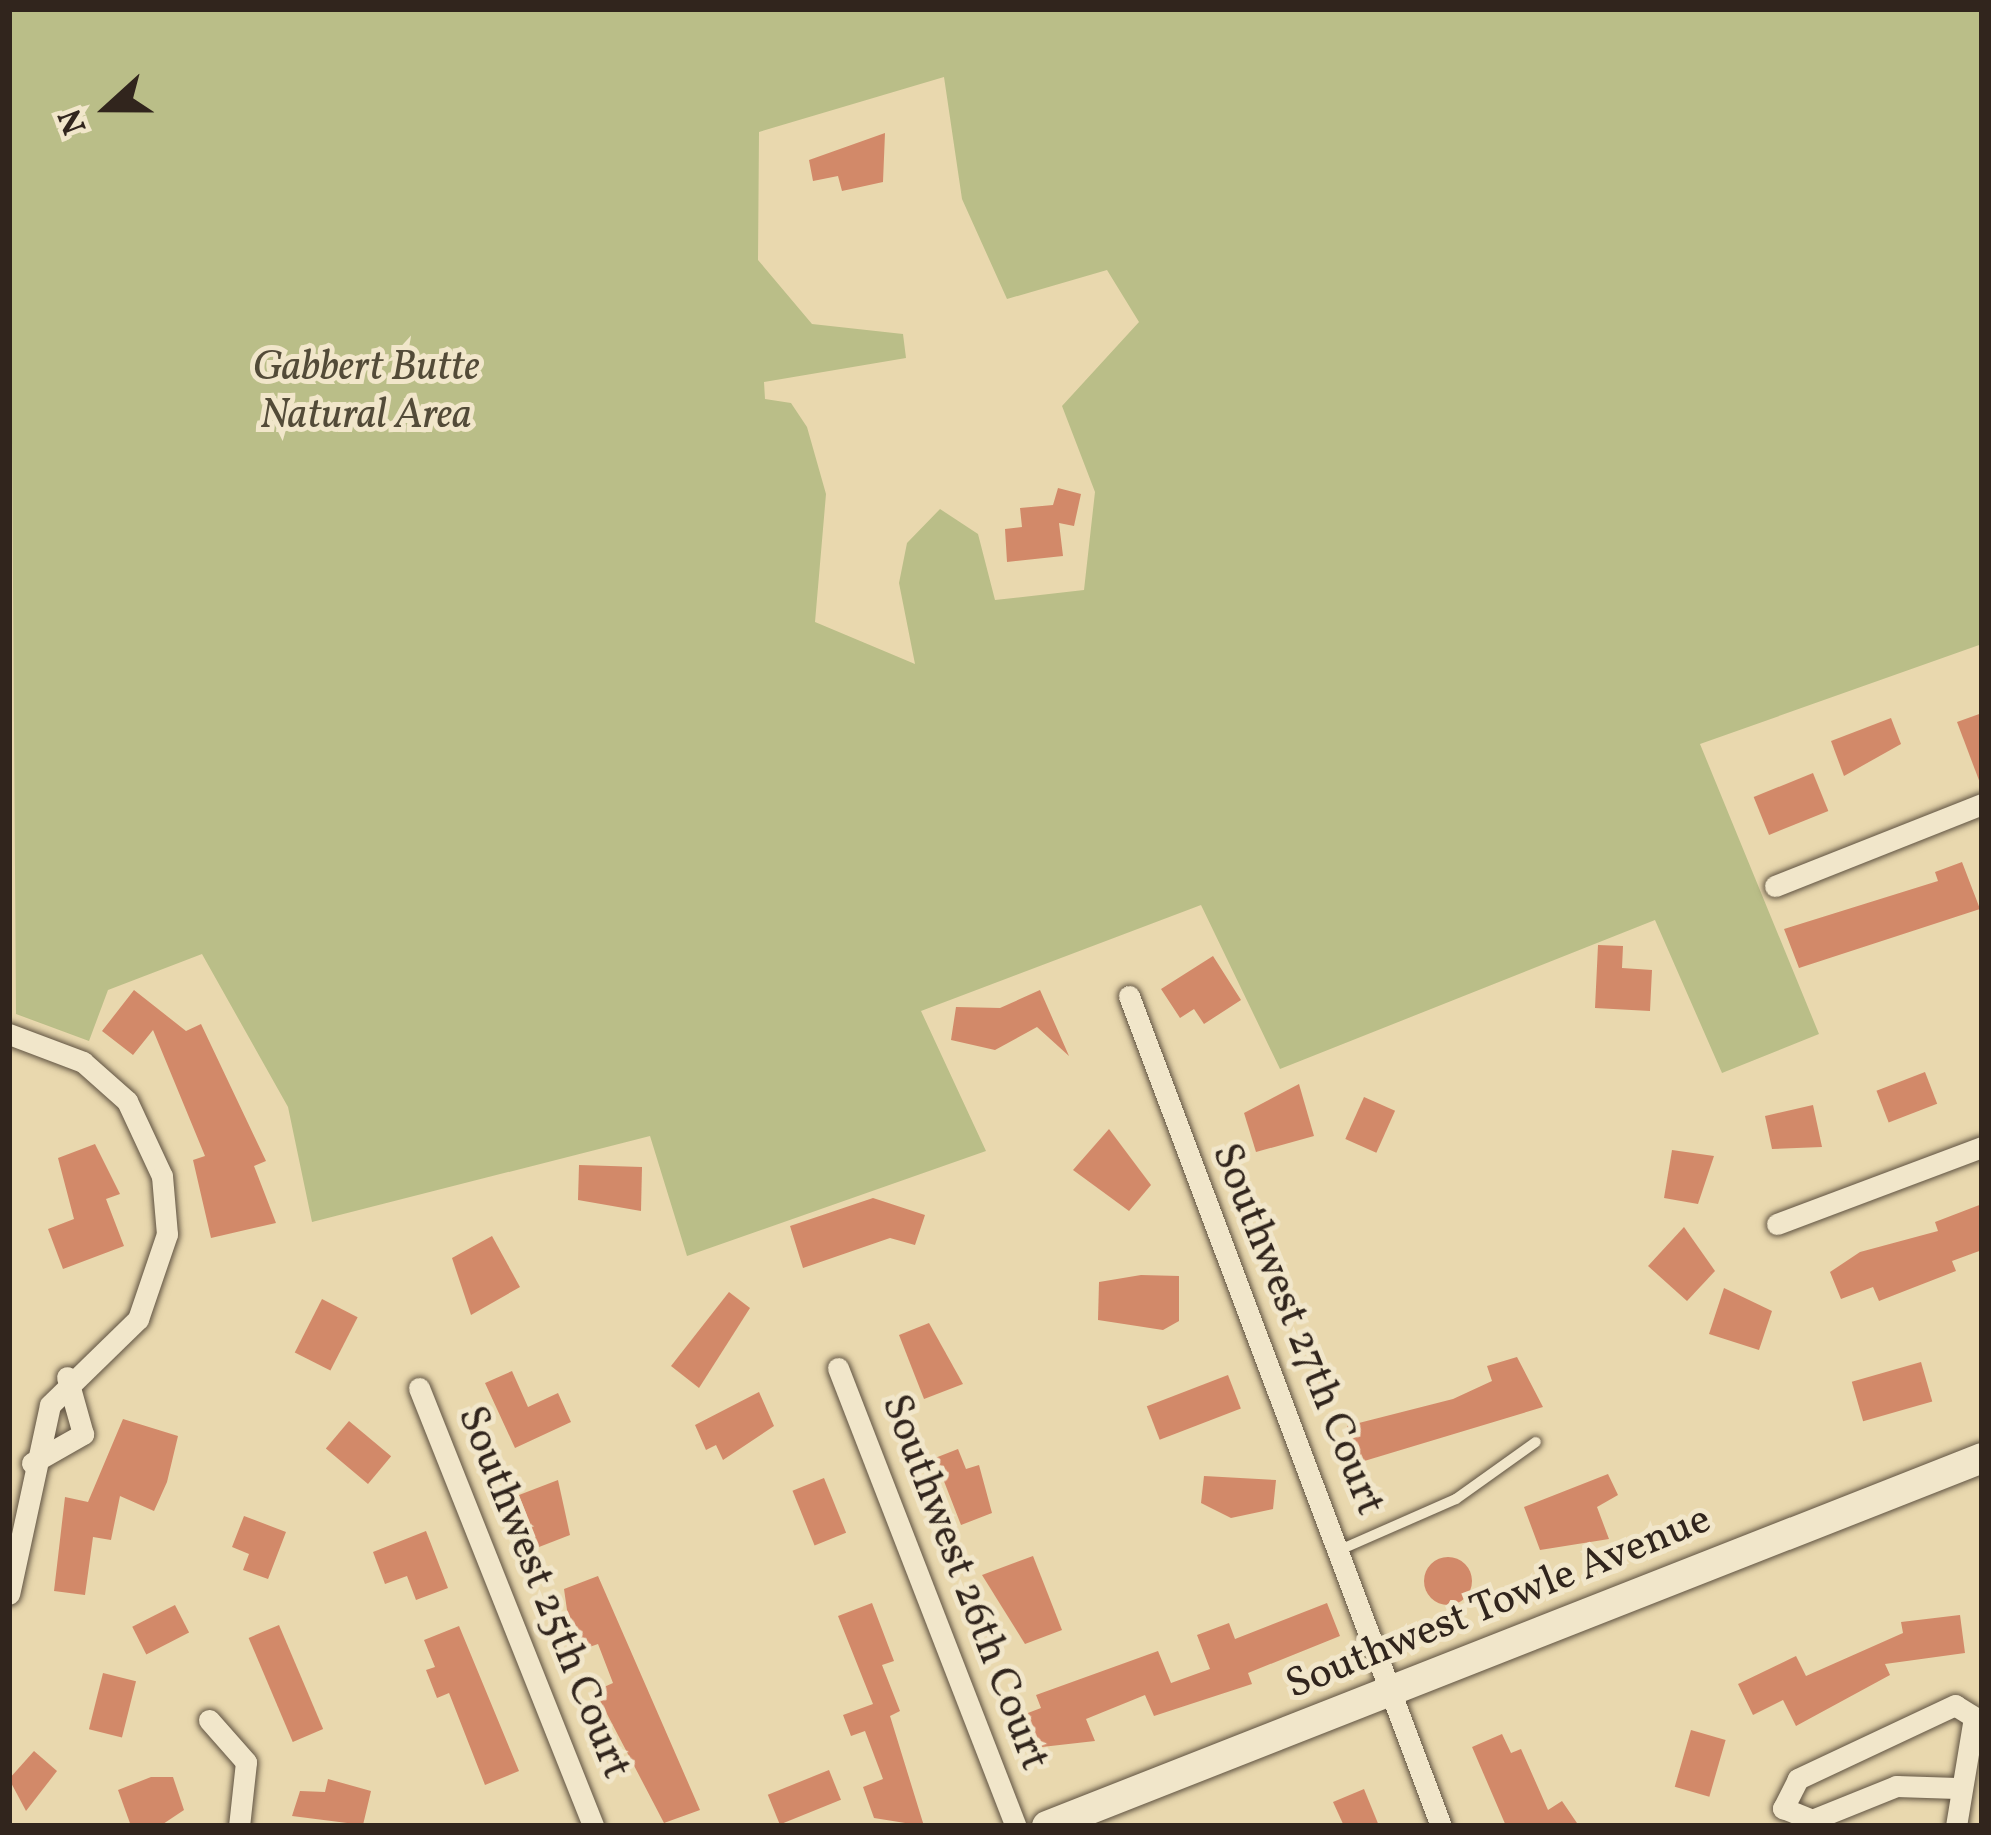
<!DOCTYPE html>
<html>
<head>
<meta charset="utf-8">
<style>
  body { margin:0 }
  #map { position:relative; width:1991px; height:1835px; overflow:hidden; background:#e9d8ae; font-family:Vollkorn,serif }
  div>[style] { position:absolute }
  .green>* { inset:0; background:#babe88 }
  .building>* { inset:0; background:#d28969; transform-origin:0 0 }
  .round { border-radius:50% }
  .roads { filter:drop-shadow(0 0 3px #5f5241) drop-shadow(0 0 3px #5f5241) }
  .lane>* { height:10px; margin:-5px; padding:0 5px; transform-origin:5px; border-radius:5px; background:#f1e6ca }
  .street>* { height:21px; margin:-10.5px; padding:0 10.5px; transform-origin:10.5px; border-radius:10.5px; background:#f1e6ca }
  .secondary>* { height:30px; margin:-15px; padding:0 15px; transform-origin:15px; border-radius:15px; background:#f1e6ca }
  span { translate:-50% -50%; white-space:nowrap; text-align:center; line-height:1.15; -webkit-text-stroke:10px #f1e6ca; paint-order:stroke }
  .park-label { font-size:42px; color:#534b38; font-style:italic }
  .street-label { font-size:42px; color:#31251d }
  .frame { position:absolute; inset:0; border:12px solid #31251d; pointer-events:none }
  .north { position:absolute; left:48px; top:48px; width:120px; height:120px; -webkit-text-stroke:9px #f1e6ca; paint-order:stroke; rotate:249deg; font-size:33px; font-weight:700; line-height:48px; text-align:center; color:#31251d }
  .north::after { content:''; display:block; margin:auto; width:42px; height:54px; background:#31251d; clip-path:polygon(50% 0,100% 100%,50% 72%,0 100%) }
</style>
</head>
<body>
<div id="map">
  <div class="green">
    <i style="clip-path:polygon(evenodd,9px 9px,1982px 9px,1982px 644px,1700px 744px,1819px 1034px,1722px 1073px,1655px 920px,1280px 1069px,1201px 905px,921px 1011px,986px 1151px,687px 1256px,650px 1136px,312px 1222px,288px 1107px,202px 954px,108px 990px,89px 1041px,16px 1014px,9px 9px,944px 77px,962px 199px,1007px 299px,1107px 270px,1139px 322px,1062px 406px,1095px 492px,1084px 590px,995px 600px,978px 534px,940px 509px,907px 543px,899px 583px,915px 664px,815px 622px,826px 494px,807px 427px,791px 403px,765px 399px,764px 382px,906px 358px,903px 334px,812px 324px,758px 260px,759px 132px,944px 77px)"></i>
  </div>
  <div class="building">
    <i style="clip-path:polygon(885px 133px,883px 182px,842px 191px,838px 176px,813px 181px,809px 160px)"></i>
    <i style="clip-path:polygon(1058px 488px,1081px 494px,1074px 526px,1059px 523px,1063px 556px,1007px 562px,1005px 529px,1022px 527px,1020px 508px,1053px 505px)"></i>
    <i style="clip-path:polygon(1982px 713px,1982px 783px,1980px 783px,1957px 722px)"></i>
    <i style="clip-path:polygon(1891px 718px,1901px 744px,1844px 776px,1831px 741px)"></i>
    <i style="left:1813px;top:773px;width:41px;height:64px;rotate:68deg"></i>
    <i style="clip-path:polygon(1962px 862px,1980px 909px,1799px 968px,1784px 929px,1938px 881px,1935px 872px)"></i>
    <i style="clip-path:polygon(1598px 945px,1623px 946px,1622px 968px,1652px 970px,1650px 1011px,1595px 1008px)"></i>
    <i style="clip-path:polygon(1213px 956px,1241px 1000px,1204px 1024px,1194px 1009px,1180px 1018px,1161px 989px)"></i>
    <i style="clip-path:polygon(134px 990px,186px 1031px,201px 1024px,266px 1161px,254px 1166px,276px 1223px,211px 1238px,193px 1160px,205px 1156px,153px 1030px,133px 1055px,102px 1031px)"></i>
    <i style="clip-path:polygon(1040px 990px,1069px 1056px,1037px 1027px,995px 1050px,951px 1040px,956px 1007px,1000px 1008px)"></i>
    <i style="left:1925px;top:1072px;width:34px;height:52px;rotate:69deg"></i>
    <i style="clip-path:polygon(1299px 1084px,1314px 1136px,1256px 1152px,1244px 1113px)"></i>
    <i style="left:1364px;top:1097px;width:34px;height:46px;rotate:24deg"></i>
    <i style="clip-path:polygon(1813px 1105px,1822px 1147px,1772px 1149px,1765px 1116px)"></i>
    <i style="clip-path:polygon(1109px 1129px,1151px 1185px,1129px 1211px,1073px 1170px)"></i>
    <i style="clip-path:polygon(95px 1144px,120px 1194px,106px 1199px,124px 1246px,63px 1269px,48px 1229px,74px 1219px,58px 1158px)"></i>
    <i style="clip-path:polygon(1672px 1150px,1714px 1156px,1698px 1204px,1664px 1198px)"></i>
    <i style="clip-path:polygon(579px 1165px,642px 1167px,641px 1211px,578px 1200px)"></i>
    <i style="clip-path:polygon(873px 1198px,925px 1215px,915px 1245px,890px 1238px,803px 1268px,790px 1226px)"></i>
    <i style="clip-path:polygon(1982px 1204px,1982px 1250px,1952px 1261px,1956px 1271px,1879px 1301px,1873px 1287px,1841px 1299px,1830px 1272px,1860px 1252px,1938px 1231px,1935px 1222px)"></i>
    <i style="clip-path:polygon(1684px 1227px,1715px 1271px,1687px 1301px,1648px 1266px)"></i>
    <i style="clip-path:polygon(492px 1236px,520px 1287px,471px 1315px,452px 1258px)"></i>
    <i style="clip-path:polygon(1141px 1275px,1179px 1276px,1179px 1321px,1163px 1330px,1098px 1320px,1099px 1282px)"></i>
    <i style="clip-path:polygon(1724px 1288px,1772px 1311px,1759px 1350px,1709px 1334px)"></i>
    <i style="clip-path:polygon(729px 1292px,750px 1308px,699px 1388px,671px 1366px)"></i>
    <i style="left:322px;top:1299px;width:40px;height:60px;rotate:27deg"></i>
    <i style="clip-path:polygon(929px 1323px,963px 1384px,924px 1399px,899px 1335px)"></i>
    <i style="clip-path:polygon(1517px 1357px,1543px 1407px,1361px 1462px,1347px 1426px,1453px 1399px,1492px 1381px,1487px 1366px)"></i>
    <i style="left:1921px;top:1362px;width:41px;height:72px;rotate:74deg"></i>
    <i style="clip-path:polygon(512px 1371px,528px 1407px,558px 1393px,571px 1422px,515px 1448px,485px 1383px)"></i>
    <i style="left:1228px;top:1375px;width:36px;height:87px;rotate:69deg"></i>
    <i style="clip-path:polygon(759px 1392px,774px 1426px,723px 1460px,716px 1445px,706px 1450px,695px 1425px)"></i>
    <i style="clip-path:polygon(123px 1419px,178px 1436px,167px 1482px,154px 1511px,120px 1496px,111px 1540px,93px 1537px,85px 1595px,54px 1591px,65px 1497px,88px 1502px)"></i>
    <i style="left:349px;top:1421px;width:55px;height:36px;rotate:40deg"></i>
    <i style="clip-path:polygon(958px 1449px,966px 1469px,979px 1465px,992px 1513px,961px 1525px,935px 1458px)"></i>
    <i style="clip-path:polygon(1608px 1474px,1618px 1495px,1597px 1507px,1609px 1539px,1540px 1550px,1524px 1507px)"></i>
    <i style="clip-path:polygon(1204px 1476px,1276px 1480px,1273px 1509px,1231px 1518px,1201px 1503px)"></i>
    <i style="left:824px;top:1478px;width:59px;height:34px;rotate:68deg"></i>
    <i style="clip-path:polygon(558px 1480px,570px 1535px,539px 1547px,519px 1495px)"></i>
    <i style="clip-path:polygon(244px 1516px,286px 1532px,268px 1579px,243px 1570px,249px 1554px,232px 1547px)"></i>
    <i style="clip-path:polygon(426px 1531px,448px 1588px,416px 1600px,407px 1576px,385px 1584px,373px 1552px)"></i>
    <i style="clip-path:polygon(1033px 1556px,1062px 1630px,1025px 1644px,982px 1575px)"></i>
    <i class="round" style="left:1424px;top:1557px;width:48px;height:48px"></i>
    <i style="clip-path:polygon(598px 1576px,700px 1810px,664px 1823px,595px 1691px,613px 1683px,598px 1644px,581px 1650px,568px 1617px,564px 1589px)"></i>
    <i style="clip-path:polygon(872px 1603px,894px 1661px,882px 1665px,900px 1711px,890px 1716px,924px 1826px,874px 1818px,863px 1787px,883px 1779px,865px 1731px,851px 1736px,843px 1715px,873px 1704px,838px 1616px)"></i>
    <i style="clip-path:polygon(1327px 1603px,1340px 1636px,1248px 1673px,1252px 1684px,1154px 1716px,1145px 1695px,1086px 1719px,1095px 1741px,1033px 1748px,1020px 1716px,1041px 1708px,1036px 1695px,1158px 1651px,1171px 1683px,1210px 1669px,1197px 1635px,1229px 1623px,1235px 1639px)"></i>
    <i style="left:175px;top:1605px;width:31px;height:48px;rotate:63deg"></i>
    <i style="clip-path:polygon(1960px 1615px,1965px 1653px,1885px 1664px,1890px 1675px,1796px 1726px,1783px 1700px,1753px 1715px,1738px 1684px,1796px 1656px,1806px 1676px,1903px 1633px,1901px 1622px)"></i>
    <i style="left:279px;top:1625px;width:113px;height:33px;rotate:67deg"></i>
    <i style="clip-path:polygon(459px 1626px,519px 1771px,485px 1785px,449px 1693px,437px 1698px,426px 1670px,435px 1667px,424px 1640px)"></i>
    <i style="left:103px;top:1673px;width:34px;height:58px;rotate:14deg"></i>
    <i style="left:1691px;top:1730px;width:36px;height:59px;rotate:16deg"></i>
    <i style="clip-path:polygon(1502px 1734px,1511px 1753px,1521px 1749px,1548px 1810px,1562px 1801px,1579px 1826px,1506px 1826px,1472px 1747px)"></i>
    <i style="clip-path:polygon(34px 1751px,57px 1771px,26px 1811px,9px 1779px)"></i>
    <i style="left:829px;top:1770px;width:32px;height:66px;rotate:68deg"></i>
    <i style="clip-path:polygon(151px 1777px,173px 1777px,184px 1810px,160px 1826px,131px 1826px,118px 1790px)"></i>
    <i style="clip-path:polygon(328px 1779px,371px 1791px,363px 1825px,292px 1816px,300px 1791px,325px 1792px)"></i>
    <i style="clip-path:polygon(1364px 1789px,1379px 1826px,1344px 1826px,1333px 1802px)"></i>
  </div>
  <div class="roads">
    <div class="lane">
      <i style="left:1342px;top:1549px;width:124px;rotate:-23.7deg"></i>
      <i style="left:1456px;top:1499px;width:98px;rotate:-35.5deg"></i>
    </div>
    <div class="street">
      <i style="left:1775px;top:886px;width:223px;rotate:-21.6deg"></i>
      <i style="left:1129px;top:996px;width:887px;rotate:69.4deg"></i>
      <i style="left:9px;top:1034px;width:79px;rotate:20.7deg"></i>
      <i style="left:83px;top:1062px;width:59px;rotate:41.6deg"></i>
      <i style="left:127px;top:1101px;width:83px;rotate:65deg"></i>
      <i style="left:162px;top:1176px;width:58px;rotate:85.1deg"></i>
      <i style="left:167px;top:1234px;width:90px;rotate:108.8deg"></i>
      <i style="left:138px;top:1319px;width:123px;rotate:135.7deg"></i>
      <i style="left:50px;top:1405px;width:193px;rotate:102.2deg"></i>
      <i style="left:1777px;top:1224px;width:219px;rotate:-20.6deg"></i>
      <i style="left:838px;top:1368px;width:491px;rotate:68.8deg"></i>
      <i style="left:419px;top:1388px;width:471px;rotate:68.3deg"></i>
      <i style="left:32px;top:1463px;width:59px;rotate:-29.6deg"></i>
      <i style="left:83px;top:1434px;width:59px;rotate:-105.7deg"></i>
      <i style="left:209px;top:1720px;width:56px;rotate:48.6deg"></i>
      <i style="left:246px;top:1762px;width:64px;rotate:96.2deg"></i>
      <i style="left:1956px;top:1826px;width:110px;rotate:-80.6deg"></i>
      <i style="left:1974px;top:1717px;width:22px;rotate:-148deg"></i>
      <i style="left:1955px;top:1705px;width:174px;rotate:154.8deg"></i>
      <i style="left:1798px;top:1779px;width:33px;rotate:117deg"></i>
      <i style="left:1783px;top:1808px;width:31px;rotate:22deg"></i>
      <i style="left:1812px;top:1820px;width:91px;rotate:-22deg"></i>
      <i style="left:1896px;top:1786px;width:61px;rotate:1.9deg"></i>
    </div>
    <div class="secondary">
      <i style="left:1047px;top:1826px;width:1005px;rotate:-21.48deg"></i>
    </div>
  </div>
  <div class="park-label">
    <span style="left:366px;top:393px">Gabbert Butte<br>Natural Area</span>
  </div>
  <div class="street-label">
    <span style="left:1296px;top:1330px;rotate:68deg">Southwest 27th Court</span>
    <span style="left:963px;top:1583px;rotate:69deg">Southwest 26th Court</span>
    <span style="left:542px;top:1593px;rotate:68deg">Southwest 25th Court</span>
    <span style="left:1499px;top:1604px;rotate:-22deg">Southwest Towle Avenue</span>
  </div>
  <div class="frame"></div>
  <div class="north">N</div>
</div>
</body>
</html>
